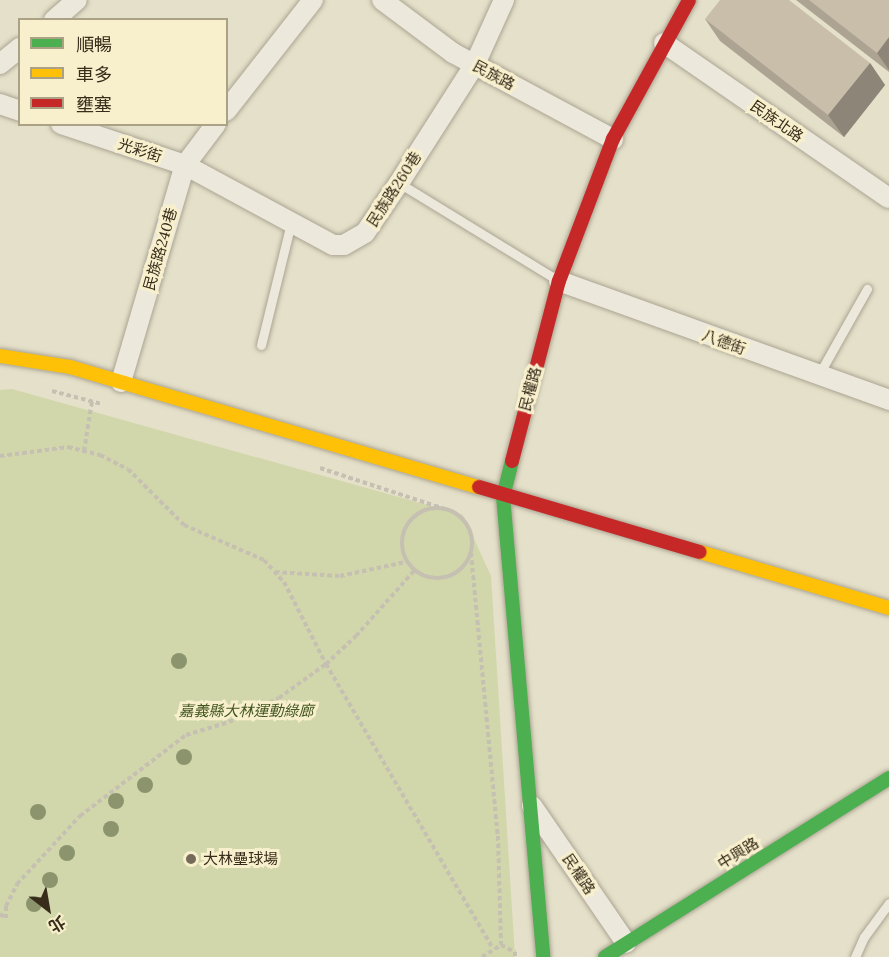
<!DOCTYPE html>
<meta charset="utf-8">
<style>
body{margin:0}
#map{position:relative;width:889px;height:957px;overflow:hidden;background:#e5e0c9;font-family:Lora,"Noto Sans TC",serif}
div>[style]{position:absolute}
[style*='--x']{left:calc(var(--x)*1px);top:calc(var(--y)*1px);width:calc(var(--w)*1px);rotate:calc(var(--a)*1deg)}
.green>*{inset:0;background:#d1d7aa}
.path>*{height:4px;margin-top:-2px;transform-origin:0;background:repeating-linear-gradient(90deg,#c5c0b2 0 4.5px,transparent 0 7.5px)}
.path>.ring{margin:-2px;padding:0;box-sizing:content-box;background:none;border:4px solid #c5c0b2;border-radius:50%}
.roads{filter:drop-shadow(0 0 2px #aaa493) drop-shadow(0 0 2px #aaa493)}
.lane>*{height:9px;margin:-4.5px;padding:0 4.5px;transform-origin:4.5px;border-radius:4.5px;background:#ece8db}
.street>*{height:20px;margin:-10px;padding:0 10px;transform-origin:10px;border-radius:10px;background:#ece8db}
.fast>*{height:14px;margin:-7px;padding:0 7px;transform-origin:7px;border-radius:7px;background:#4caf50}
.slow>*{height:14px;margin:-7px;padding:0 7px;transform-origin:7px;border-radius:7px;background:#ffc107}
.jam>*{height:14px;margin:-7px;padding:0 7px;transform-origin:7px;border-radius:7px;background:#c62828}
.trees>*{width:16px;height:16px;margin:-8px;border-radius:50%;background:#8b946c}
.wall>*{inset:0;background:#ada392}
.shaded-wall>*{inset:0;background:#8d8577}
.building>*{inset:0;background:#c9beaa}
.dots>*{width:16px;height:16px;translate:-50% -50%;box-sizing:border-box;border:3px solid #f8f0cd;border-radius:50%}
span{translate:-50% -50%;white-space:nowrap;text-align:center;line-height:1.15;-webkit-text-stroke:6px #f8f0cd;paint-order:stroke}
.street-label{font-size:15px;color:#382c1b}
.park-label{font-size:15px;color:#425620;font-style:italic}
.poi-label{font-size:15px;color:#382c1b}
.left{translate:0 -50%;text-align:left}
.legend{position:absolute;left:18px;top:18px;width:210px;height:108px;box-sizing:border-box;background:#f8f0cd;border:2px solid #aba286;margin:0;padding:8px 10px;list-style:none;font-size:18px;color:#382c1b}
.legend li{display:flex;align-items:center;gap:12px;height:30px}
.legend b{width:30px;border:2px solid #aba286}
.north{position:absolute;left:18px;top:879px;width:60px;height:60px;-webkit-text-stroke:4px #f8f0cd;paint-order:stroke;rotate:149deg;font-size:16px;font-weight:700;line-height:24px;text-align:center;color:#382c1b}
.north::after{content:'';display:block;margin:auto;width:21px;height:27px;background:#382c1b;clip-path:polygon(50% 0,100% 100%,50% 72%,0 100%)}
</style>
<div id="map">
<div class="green">
<i style="clip-path:polygon(12px 389px,463px 515px,491px 576px,515px 957px,0 957px,0 390px)"></i>
</div>
<div class="path">
<i style="--x:52;--y:391;--w:52;--a:14.6"></i>
<i style="--x:84;--y:451;--w:51;--a:-80.9"></i>
<i style="--x:0;--y:456;--w:69;--a:-7.5"></i>
<i style="--x:68;--y:447;--w:33;--a:14"></i>
<i style="--x:100;--y:455;--w:31;--a:27"></i>
<i style="--x:128;--y:469;--w:79;--a:45"></i>
<i style="--x:184;--y:525;--w:87;--a:23.6"></i>
<i style="--x:264;--y:560;--w:30;--a:48"></i>
<i style="--x:284;--y:582;--w:92;--a:62.9"></i>
<i style="--x:326;--y:664;--w:41;--a:-43"></i>
<i style="--x:356;--y:636;--w:87;--a:-48.3"></i>
<i style="--x:320;--y:468;--w:132;--a:18.2"></i>
<i class="ring" style="left:402px;top:508px;width:66px;height:66px"></i>
<i style="--x:471;--y:553;--w:284;--a:84.6"></i>
<i style="--x:498;--y:836;--w:109;--a:88.4"></i>
<i style="--x:275;--y:572;--w:65;--a:3.5"></i>
<i style="--x:340;--y:576;--w:67;--a:-12"></i>
<i style="--x:0;--y:914;--w:7;--a:34"></i>
<i style="--x:6;--y:918;--w:12;--a:-90"></i>
<i style="--x:6;--y:906;--w:25;--a:-63"></i>
<i style="--x:17;--y:884;--w:93;--a:-47.2"></i>
<i style="--x:80;--y:816;--w:133;--a:-37.4"></i>
<i style="--x:186;--y:735;--w:45;--a:-16.8"></i>
<i style="--x:229;--y:722;--w:55;--a:-25.6"></i>
<i style="--x:279;--y:698;--w:58;--a:-35.9"></i>
<i style="--x:326;--y:664;--w:330;--a:59.6"></i>
<i style="--x:482;--y:957;--w:22;--a:-32"></i>
<i style="--x:501;--y:945;--w:16;--a:27"></i>
<i style="--x:515;--y:952;--w:5;--a:90"></i>
</div>
<div class="roads">
<div class="lane">
<i style="--x:399;--y:183;--w:185;--a:31.5"></i>
<i style="--x:261;--y:345;--w:126;--a:-76.2"></i>
<i style="--x:818;--y:376;--w:100;--a:-60.6"></i>
<i style="--x:855;--y:957;--w:22;--a:-66"></i>
<i style="--x:864;--y:937;--w:42;--a:-53.7"></i>
</div>
<div class="street">
<i style="--x:382;--y:0;--w:89;--a:36.7"></i>
<i style="--x:453;--y:53;--w:182;--a:28.3"></i>
<i style="--x:54;--y:20;--w:30;--a:-41"></i>
<i style="--x:664;--y:43;--w:273;--a:34.6"></i>
<i style="--x:0;--y:64;--w:26;--a:-39"></i>
<i style="--x:0;--y:104;--w:21;--a:19"></i>
<i style="--x:226;--y:111;--w:141;--a:-51.9"></i>
<i style="--x:61;--y:124;--w:131;--a:18.3"></i>
<i style="--x:185;--y:165;--w:168;--a:28.4"></i>
<i style="--x:333;--y:245;--w:11;--a:0"></i>
<i style="--x:344;--y:245;--w:24;--a:-30"></i>
<i style="--x:365;--y:233;--w:60;--a:-55.8"></i>
<i style="--x:399;--y:183;--w:141;--a:-57.4"></i>
<i style="--x:475;--y:64;--w:70;--a:-65.6"></i>
<i style="--x:559;--y:281;--w:351;--a:19.8"></i>
<i style="--x:121;--y:382;--w:226;--a:-73.6"></i>
<i style="--x:185;--y:165;--w:51;--a:-52.9"></i>
<i style="--x:532;--y:806;--w:166;--a:55.5"></i>
</div>
<div class="fast">
<i style="--x:512;--y:461;--w:36;--a:104"></i>
<i style="--x:503;--y:496;--w:463;--a:85"></i>
<i style="--x:605;--y:957;--w:336;--a:-32.2"></i>
</div>
<div class="slow">
<i style="--x:0;--y:356;--w:71;--a:8.9"></i>
<i style="--x:70;--y:367;--w:426;--a:16.4"></i>
<i style="--x:700;--y:552;--w:197;--a:16.5"></i>
</div>
<div class="jam">
<i style="--x:512;--y:461;--w:186;--a:-75.4"></i>
<i style="--x:559;--y:281;--w:152;--a:-69.2"></i>
<i style="--x:613;--y:139;--w:158;--a:-61.3"></i>
<i style="--x:479;--y:487;--w:230;--a:16.4"></i>
</div>
</div>
<div class="trees">
<i style="left:179px;top:661px"></i>
<i style="left:184px;top:757px"></i>
<i style="left:145px;top:785px"></i>
<i style="left:116px;top:801px"></i>
<i style="left:38px;top:812px"></i>
<i style="left:111px;top:829px"></i>
<i style="left:67px;top:853px"></i>
<i style="left:50px;top:880px"></i>
<i style="left:34px;top:904px"></i>
</div>
<div class="wall">
<i style="clip-path:polygon(796px 0,889px 0,889px 72px)"></i>
<i style="clip-path:polygon(705px 19px,870px 63px,885px 85px,844px 137px,720px 41px)"></i>
</div>
<div class="shaded-wall">
<i style="clip-path:polygon(889px 37px,889px 70px,877px 53px)"></i>
<i style="clip-path:polygon(870px 63px,885px 85px,844px 137px,828px 115px)"></i>
</div>
<div class="building">
<i style="clip-path:polygon(720px 0,789px 0,870px 63px,828px 115px,705px 19px)"></i>
<i style="clip-path:polygon(809px 0,889px 0,889px 37px,877px 53px)"></i>
</div>
<div class="dots">
<i style="left:191px;top:859px;background:#756b58"></i>
</div>
<div class="street-label">
<span style="left:494px;top:75px;rotate:28deg">民族路</span>
<span style="left:777px;top:121px;rotate:35deg">民族北路</span>
<span style="left:140px;top:150px;rotate:18deg">光彩街</span>
<span style="left:394px;top:189px;rotate:-57deg">民族路260巷</span>
<span style="left:160px;top:249px;rotate:-74deg">民族路240巷</span>
<span style="left:724px;top:342px;rotate:20deg">八德街</span>
<span style="left:530px;top:389px;rotate:-75deg">民權路</span>
<span style="left:738px;top:853px;rotate:-32deg">中興路</span>
<span style="left:579px;top:874px;rotate:56deg">民權路</span>
</div>
<div class="park-label">
<span style="left:246px;top:711px">嘉義縣大林運動綠廊</span>
</div>
<div class="poi-label">
<span class="left" style="left:203px;top:859px">大林壘球場</span>
</div>
<ul class="legend">
<li><b style="height:8px;background:#4caf50"></b>順暢</li>
<li><b style="height:8px;background:#ffc107"></b>車多</li>
<li><b style="height:8px;background:#c62828"></b>壅塞</li>
</ul>
<div class="north">北</div>
</div>
